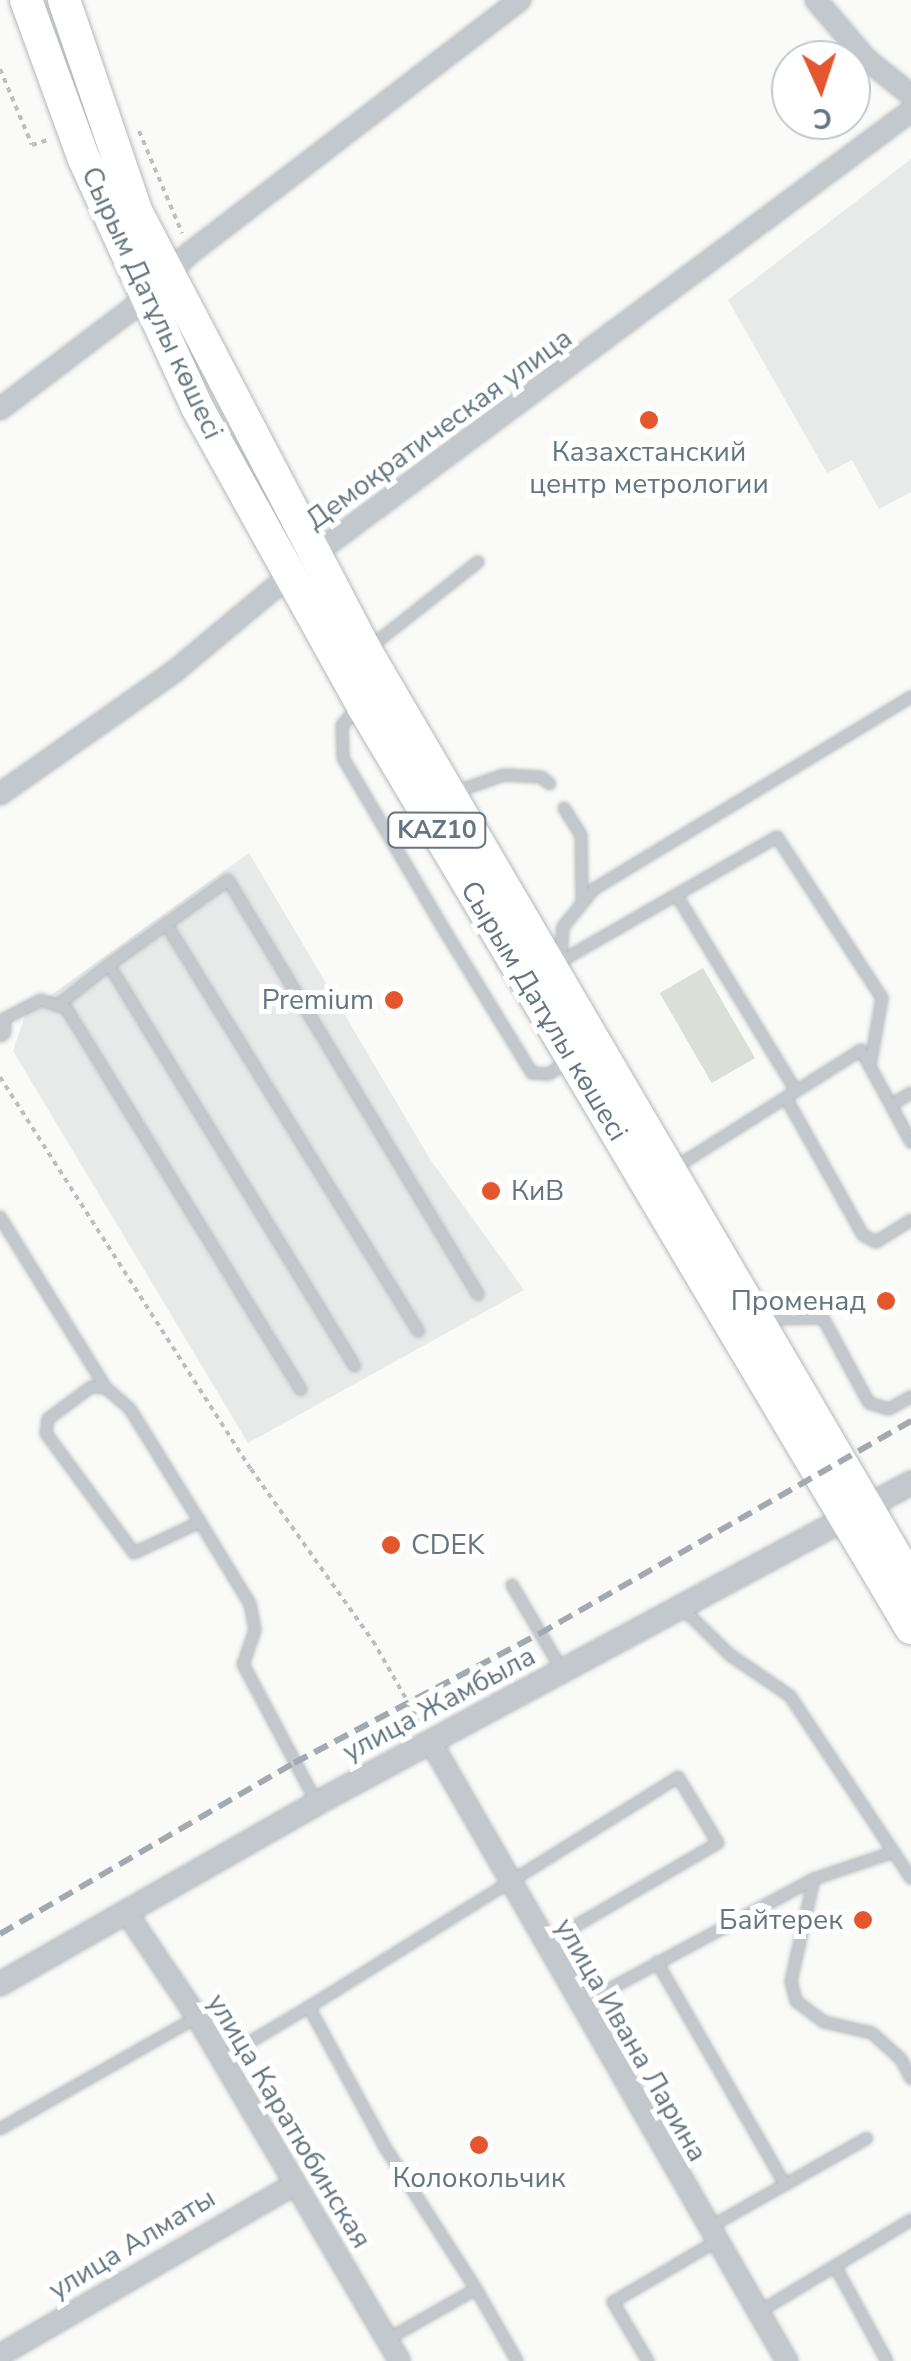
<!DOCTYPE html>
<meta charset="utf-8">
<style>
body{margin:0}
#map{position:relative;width:911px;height:2361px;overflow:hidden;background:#fafaf8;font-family:"Nunito Sans",sans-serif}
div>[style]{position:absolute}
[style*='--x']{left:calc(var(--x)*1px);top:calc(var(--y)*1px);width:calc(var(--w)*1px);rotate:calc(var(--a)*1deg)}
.built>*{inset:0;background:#e8e9e9}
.green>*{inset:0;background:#dadfd7;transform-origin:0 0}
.path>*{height:4px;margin-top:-2px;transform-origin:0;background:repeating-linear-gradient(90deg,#bbbfc2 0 5px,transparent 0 10px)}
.roads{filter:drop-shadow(0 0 2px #b4b9bd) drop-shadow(0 0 2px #b4b9bd)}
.service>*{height:10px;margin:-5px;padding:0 5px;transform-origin:5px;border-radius:5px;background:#c3c8cc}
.minor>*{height:20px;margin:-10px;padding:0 10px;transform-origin:10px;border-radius:10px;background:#c3c8cc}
.tertiary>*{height:22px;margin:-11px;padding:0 11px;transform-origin:11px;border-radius:11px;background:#c3c8cc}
.trunk>*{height:32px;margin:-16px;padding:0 16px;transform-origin:16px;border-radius:16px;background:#fff}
.rail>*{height:6px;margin-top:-3px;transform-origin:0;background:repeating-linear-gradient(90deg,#a2aab0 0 15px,transparent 0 23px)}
.dots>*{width:28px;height:28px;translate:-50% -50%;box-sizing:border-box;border:5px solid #fff;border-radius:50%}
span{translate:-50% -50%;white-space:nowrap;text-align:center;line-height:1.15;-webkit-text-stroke:10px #fff;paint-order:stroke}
.shield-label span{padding:2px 8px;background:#fff;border:2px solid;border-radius:8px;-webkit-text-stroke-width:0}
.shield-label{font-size:25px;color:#657683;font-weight:700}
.street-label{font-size:28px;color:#657683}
.poi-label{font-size:28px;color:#657683}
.right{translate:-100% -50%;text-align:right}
.left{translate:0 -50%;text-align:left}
.north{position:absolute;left:771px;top:40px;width:100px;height:100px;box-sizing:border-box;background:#fff;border:2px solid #c1c8cd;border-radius:50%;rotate:177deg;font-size:28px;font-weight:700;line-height:40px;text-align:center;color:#657683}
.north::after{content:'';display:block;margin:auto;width:35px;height:45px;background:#e4572e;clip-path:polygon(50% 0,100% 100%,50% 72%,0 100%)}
</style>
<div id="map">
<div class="built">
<i style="clip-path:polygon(911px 159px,911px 492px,879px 509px,852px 460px,827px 473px,728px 300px)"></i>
<i style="clip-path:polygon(249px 853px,430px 1159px,524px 1290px,248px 1443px,13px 1051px,26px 1013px)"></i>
</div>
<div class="green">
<i style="left:703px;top:968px;width:104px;height:50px;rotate:60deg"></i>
</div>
<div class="path">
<i style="--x:0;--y:69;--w:82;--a:67.2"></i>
<i style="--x:32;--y:145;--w:19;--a:-18"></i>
<i style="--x:139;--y:131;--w:111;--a:67.1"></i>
<i style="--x:0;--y:1077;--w:465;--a:57.4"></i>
<i style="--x:251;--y:1469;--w:211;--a:54.7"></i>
<i style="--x:373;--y:1641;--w:95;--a:60.2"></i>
</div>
<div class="roads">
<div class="service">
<i style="--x:369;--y:648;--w:139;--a:-38.3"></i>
<i style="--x:357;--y:708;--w:23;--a:131"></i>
<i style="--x:342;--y:725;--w:33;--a:88"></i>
<i style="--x:343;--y:758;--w:207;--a:59.5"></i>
<i style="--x:448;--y:936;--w:161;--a:58.5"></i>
<i style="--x:532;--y:1073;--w:17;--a:3"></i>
<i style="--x:549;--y:1074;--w:22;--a:-34"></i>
<i style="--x:452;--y:793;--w:55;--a:-19.1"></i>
<i style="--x:504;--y:775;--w:37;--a:3"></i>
<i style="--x:541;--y:777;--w:11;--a:38"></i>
<i style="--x:564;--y:808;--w:32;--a:58"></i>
<i style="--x:581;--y:835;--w:64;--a:89.1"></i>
<i style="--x:677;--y:896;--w:228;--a:58.6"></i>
<i style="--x:166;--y:924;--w:479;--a:58.2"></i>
<i style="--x:561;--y:961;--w:34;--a:-87"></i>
<i style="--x:563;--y:927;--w:49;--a:-50.8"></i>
<i style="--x:594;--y:889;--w:371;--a:-31.2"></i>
<i style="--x:556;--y:964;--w:255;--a:-29.9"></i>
<i style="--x:777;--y:837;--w:192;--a:56.9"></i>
<i style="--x:882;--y:998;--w:69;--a:100"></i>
<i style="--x:109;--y:965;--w:146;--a:-35.5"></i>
<i style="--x:228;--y:880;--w:484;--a:58.9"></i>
<i style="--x:58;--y:1005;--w:65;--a:-38.1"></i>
<i style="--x:109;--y:965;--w:470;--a:58.5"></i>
<i style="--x:0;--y:1021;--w:46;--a:-27.1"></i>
<i style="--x:41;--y:1000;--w:26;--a:18"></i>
<i style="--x:66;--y:1008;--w:448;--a:58.4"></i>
<i style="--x:786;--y:1098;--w:157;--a:60.7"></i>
<i style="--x:863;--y:1235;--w:15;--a:28"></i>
<i style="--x:876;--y:1242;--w:41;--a:-32.2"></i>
<i style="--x:891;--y:1105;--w:23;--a:-31"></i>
<i style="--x:676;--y:1167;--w:219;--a:-32.3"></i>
<i style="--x:861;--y:1050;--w:105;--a:61.5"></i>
<i style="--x:0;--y:1217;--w:201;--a:58.2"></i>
<i style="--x:763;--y:1319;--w:60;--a:-1"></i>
<i style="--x:823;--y:1318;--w:97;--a:61.6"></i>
<i style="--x:869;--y:1403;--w:21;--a:17"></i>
<i style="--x:889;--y:1409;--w:25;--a:-29"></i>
<i style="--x:200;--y:1522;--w:73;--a:154.8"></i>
<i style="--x:134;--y:1553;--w:149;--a:-126.3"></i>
<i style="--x:46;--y:1433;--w:14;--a:-82"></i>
<i style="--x:48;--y:1419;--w:54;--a:-36.7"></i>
<i style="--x:91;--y:1387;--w:15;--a:4"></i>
<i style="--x:106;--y:1388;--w:32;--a:41"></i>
<i style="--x:130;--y:1409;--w:133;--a:58.2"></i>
<i style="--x:200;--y:1522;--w:96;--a:58.6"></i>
<i style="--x:250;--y:1604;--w:26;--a:79"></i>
<i style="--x:255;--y:1630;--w:36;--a:109"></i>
<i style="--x:243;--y:1664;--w:157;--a:62"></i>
<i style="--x:512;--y:1585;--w:99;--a:59.5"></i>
<i style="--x:681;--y:1607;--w:69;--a:44.4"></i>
<i style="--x:730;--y:1655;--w:73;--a:34.3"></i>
<i style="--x:790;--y:1696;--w:219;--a:56.4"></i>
<i style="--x:814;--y:1879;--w:105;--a:102.7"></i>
<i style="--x:791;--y:1981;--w:21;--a:76"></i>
<i style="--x:796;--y:2001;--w:35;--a:37"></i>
<i style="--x:824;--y:2022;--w:49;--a:12.9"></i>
<i style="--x:872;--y:2033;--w:39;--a:42"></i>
<i style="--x:901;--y:2059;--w:22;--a:63"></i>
<i style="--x:657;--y:1962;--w:257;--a:60.1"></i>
<i style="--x:580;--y:2005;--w:266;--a:-28.3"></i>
<i style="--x:814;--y:1879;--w:84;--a:-18.6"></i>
<i style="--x:221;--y:2059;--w:102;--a:-30.6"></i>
<i style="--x:0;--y:2129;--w:227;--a:-29.6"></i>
<i style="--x:710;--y:2227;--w:180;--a:-29.5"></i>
<i style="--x:835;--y:2266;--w:89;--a:-31.2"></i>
<i style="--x:476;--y:2289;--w:166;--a:-122.7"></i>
<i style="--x:386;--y:2149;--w:162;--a:-118.5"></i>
<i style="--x:309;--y:2007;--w:435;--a:-31.9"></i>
<i style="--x:678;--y:1777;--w:77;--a:58.8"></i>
<i style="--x:718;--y:1843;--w:171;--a:149.8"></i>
<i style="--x:759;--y:2312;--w:89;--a:-31.2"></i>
<i style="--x:835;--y:2266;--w:108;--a:61.3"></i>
<i style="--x:388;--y:2339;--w:101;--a:-29.6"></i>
<i style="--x:476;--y:2289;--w:83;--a:60.3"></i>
<i style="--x:648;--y:2361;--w:69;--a:-120.7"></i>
<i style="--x:613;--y:2302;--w:121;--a:-30.4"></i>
</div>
<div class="minor">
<i style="--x:816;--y:0;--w:77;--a:49.7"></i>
<i style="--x:866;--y:59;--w:58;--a:38.7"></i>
<i style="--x:0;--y:409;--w:167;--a:-37.2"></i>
<i style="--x:133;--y:308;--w:79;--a:-44"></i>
<i style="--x:190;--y:253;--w:416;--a:-37.5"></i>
<i style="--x:0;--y:794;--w:214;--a:-35.1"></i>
<i style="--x:175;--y:671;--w:184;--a:-39.9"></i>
<i style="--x:316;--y:553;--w:741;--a:-36.61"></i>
<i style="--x:0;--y:1026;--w:5;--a:90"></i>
<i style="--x:432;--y:1744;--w:712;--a:60.09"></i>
<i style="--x:126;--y:1912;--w:127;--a:55.9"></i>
<i style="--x:197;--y:2017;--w:399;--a:59.5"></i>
<i style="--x:0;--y:2355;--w:341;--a:-30.1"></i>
</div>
<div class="tertiary">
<i style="--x:0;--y:1984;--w:365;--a:-29.7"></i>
<i style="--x:317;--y:1803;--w:675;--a:-28.31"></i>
</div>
<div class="trunk">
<i style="--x:26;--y:0;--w:169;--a:70"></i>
<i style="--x:84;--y:159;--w:273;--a:65.5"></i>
<i style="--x:197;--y:407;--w:341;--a:61"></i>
<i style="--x:362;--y:705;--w:1074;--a:59.26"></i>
<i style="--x:64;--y:0;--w:225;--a:71.1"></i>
<i style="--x:137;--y:213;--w:494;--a:62.4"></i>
<i style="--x:366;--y:651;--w:1079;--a:59.66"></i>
</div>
</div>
<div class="rail">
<i style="--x:0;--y:1934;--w:340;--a:-30.2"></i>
<i style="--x:294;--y:1763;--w:277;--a:-27.8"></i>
<i style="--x:539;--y:1634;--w:429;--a:-29.8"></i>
</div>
<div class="dots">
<i style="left:649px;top:420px;background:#e4572e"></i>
<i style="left:394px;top:1000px;background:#e4572e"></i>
<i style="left:491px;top:1191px;background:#e4572e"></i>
<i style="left:886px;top:1301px;background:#e4572e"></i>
<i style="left:391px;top:1545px;background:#e4572e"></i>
<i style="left:863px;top:1920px;background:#e4572e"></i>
<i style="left:479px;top:2145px;background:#e4572e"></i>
</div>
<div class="shield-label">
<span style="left:437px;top:830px">KAZ10</span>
</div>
<div class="street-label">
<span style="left:152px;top:303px;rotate:65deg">Сырым Датұлы көшесі</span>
<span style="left:439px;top:429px;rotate:-36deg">Демократическая улица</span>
<span style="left:544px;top:1011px;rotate:59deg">Сырым Датұлы көшесі</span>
<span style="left:439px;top:1704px;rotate:-28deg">улица Жамбыла</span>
<span style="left:631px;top:2040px;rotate:60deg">улица Ивана Ларина</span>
<span style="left:289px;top:2121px;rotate:59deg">улица Каратюбинская</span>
<span style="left:132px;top:2244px;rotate:-31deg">улица Алматы</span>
</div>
<div class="poi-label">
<span style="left:649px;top:468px">Казахстанский<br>центр метрологии</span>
<span class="right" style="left:374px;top:1000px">Premium</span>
<span class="left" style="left:511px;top:1191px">КиВ</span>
<span class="right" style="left:866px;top:1301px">Променад</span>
<span class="left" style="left:411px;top:1545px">CDEK</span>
<span class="right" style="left:843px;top:1920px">Байтерек</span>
<span style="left:479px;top:2178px">Колокольчик</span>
</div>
<div class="north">С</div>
</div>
